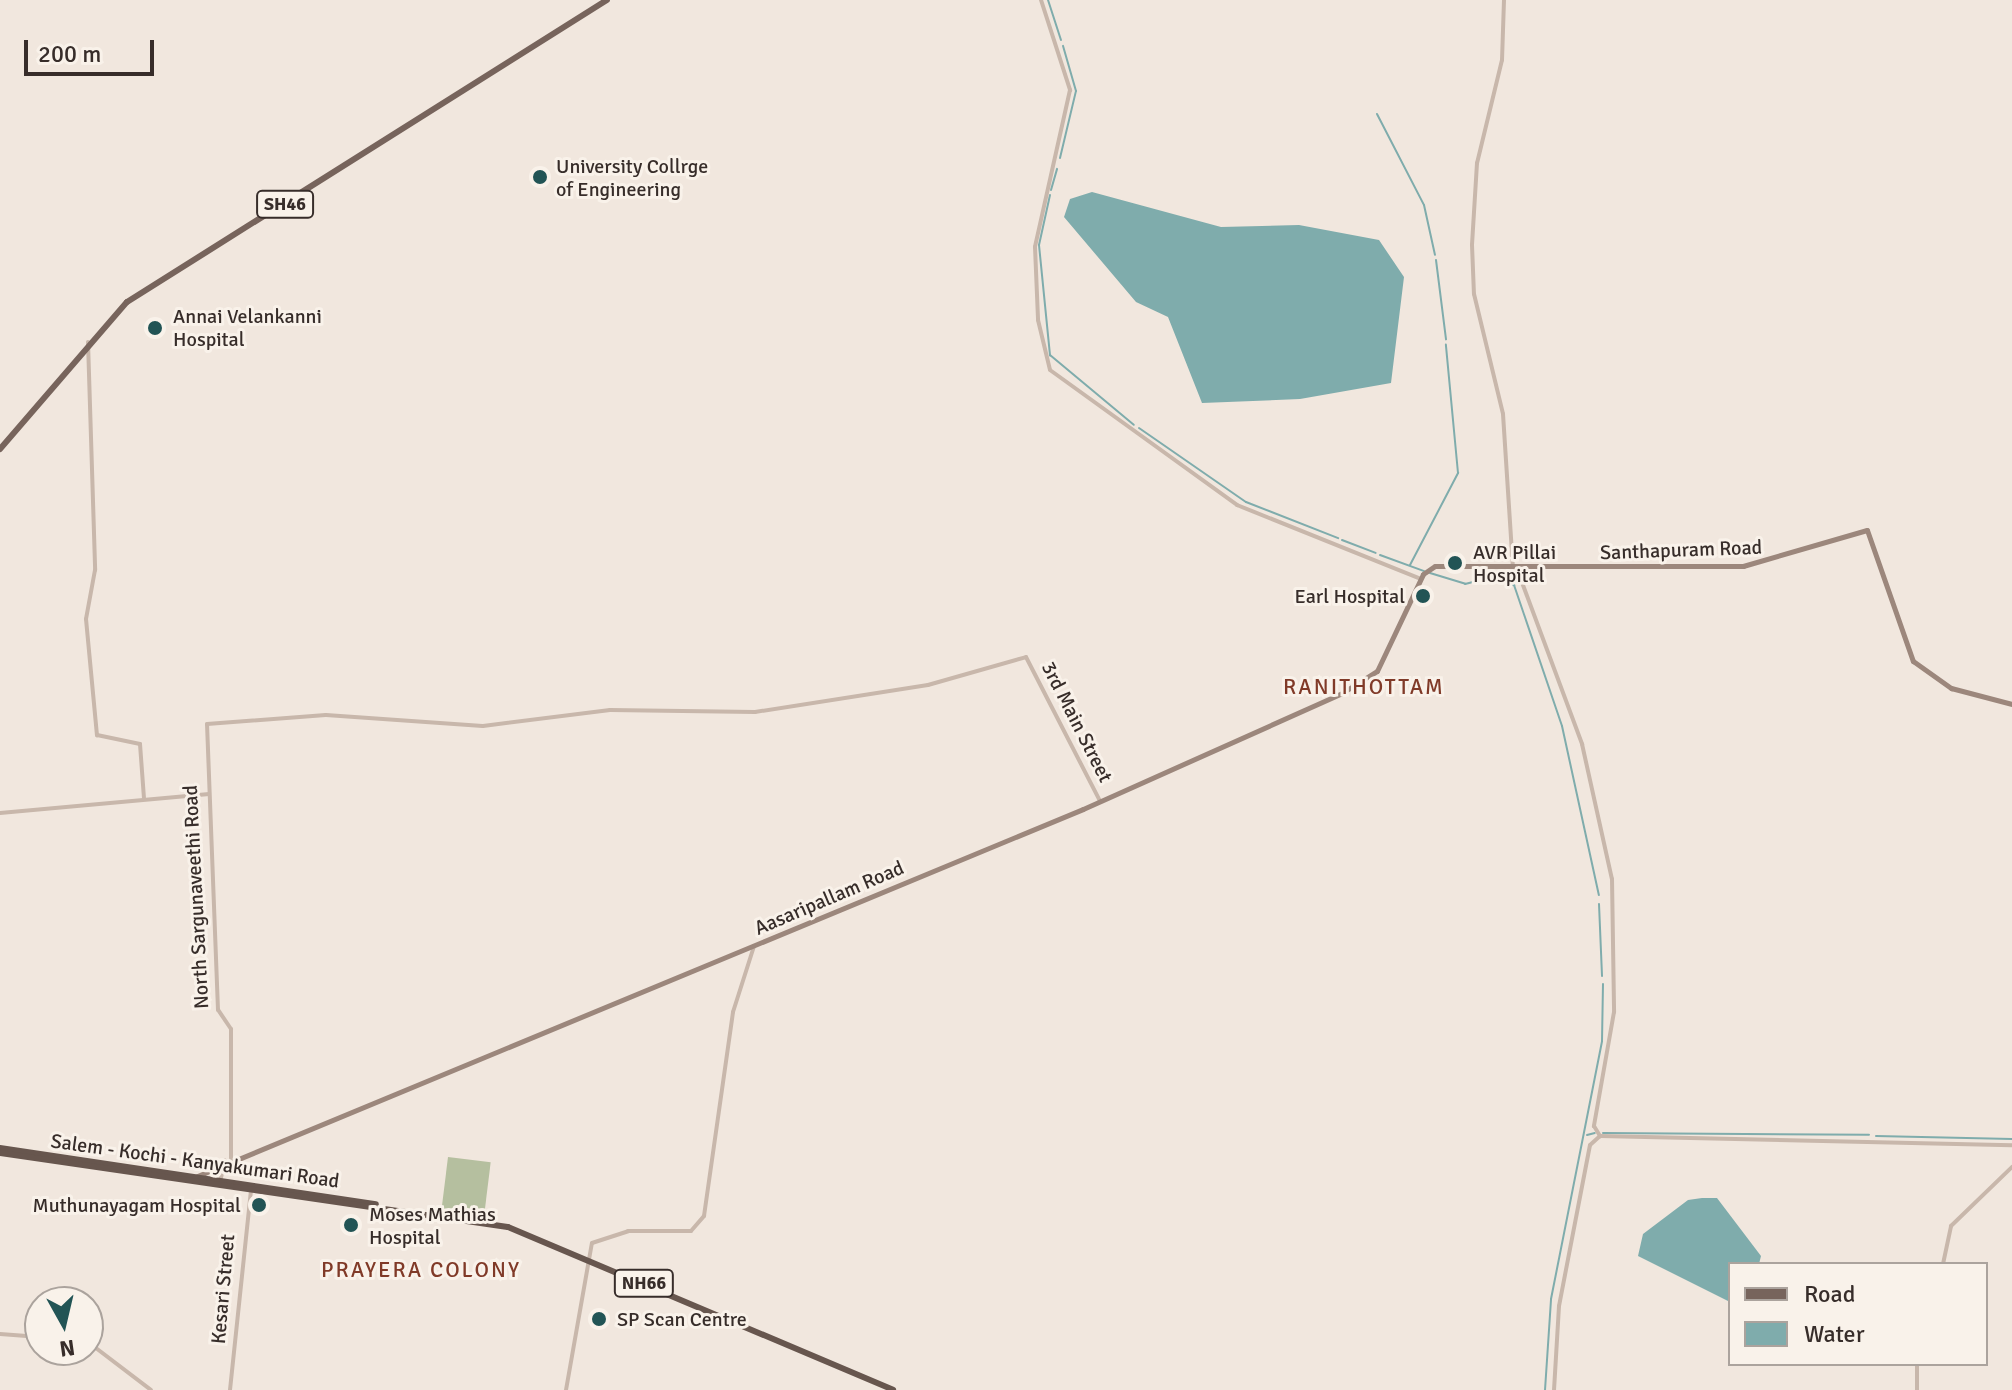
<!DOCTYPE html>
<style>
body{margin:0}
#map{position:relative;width:2012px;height:1390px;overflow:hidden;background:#f1e7de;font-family:Signika,sans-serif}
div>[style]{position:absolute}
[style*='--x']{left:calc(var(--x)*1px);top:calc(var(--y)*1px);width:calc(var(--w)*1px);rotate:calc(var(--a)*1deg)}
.green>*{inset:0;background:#b5bf9f;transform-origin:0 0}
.water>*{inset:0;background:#7facac}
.stream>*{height:2px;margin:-1px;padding:0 1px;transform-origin:1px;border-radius:1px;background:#7facac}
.tertiary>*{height:4px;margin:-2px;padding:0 2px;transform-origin:2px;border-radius:2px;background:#c8b7ab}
.secondary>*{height:5px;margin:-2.5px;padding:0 2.5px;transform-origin:2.5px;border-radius:2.5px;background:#9c877c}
.primary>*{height:6px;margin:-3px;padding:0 3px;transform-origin:3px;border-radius:3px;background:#77645c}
.trunk>*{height:6px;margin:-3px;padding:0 3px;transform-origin:3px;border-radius:3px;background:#67564e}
.dots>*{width:22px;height:22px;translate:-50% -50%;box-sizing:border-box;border:4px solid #f9f2ea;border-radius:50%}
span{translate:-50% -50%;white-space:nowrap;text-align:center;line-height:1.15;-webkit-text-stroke:6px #f9f2ea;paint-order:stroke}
.shield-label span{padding:2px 6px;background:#f9f2ea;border:2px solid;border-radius:6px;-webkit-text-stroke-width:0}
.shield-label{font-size:18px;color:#372d2a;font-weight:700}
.poi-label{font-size:20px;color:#372d2a}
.left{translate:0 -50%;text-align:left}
.right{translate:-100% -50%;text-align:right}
.street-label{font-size:20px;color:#372d2a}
.neighbourhood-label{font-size:22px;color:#803a28;letter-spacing:2px}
.legend{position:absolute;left:1728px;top:1262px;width:260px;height:104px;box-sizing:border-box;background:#f9f2ea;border:2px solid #aba39d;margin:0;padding:10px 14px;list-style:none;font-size:24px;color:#372d2a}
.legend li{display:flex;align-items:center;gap:16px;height:40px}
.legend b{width:40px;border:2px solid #aba39d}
.north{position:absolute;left:24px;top:1286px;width:80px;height:80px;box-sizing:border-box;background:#f9f2ea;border:2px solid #aba39d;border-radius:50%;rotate:172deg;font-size:22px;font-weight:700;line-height:32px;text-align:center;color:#372d2a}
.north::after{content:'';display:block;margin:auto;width:28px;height:36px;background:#225455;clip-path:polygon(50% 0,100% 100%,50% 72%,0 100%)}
.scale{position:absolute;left:24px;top:40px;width:130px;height:36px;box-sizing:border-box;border:4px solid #372d2a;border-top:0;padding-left:10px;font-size:24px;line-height:28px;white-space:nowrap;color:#372d2a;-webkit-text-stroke:6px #f9f2ea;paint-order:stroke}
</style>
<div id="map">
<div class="green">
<i style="left:448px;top:1157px;width:43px;height:56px;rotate:7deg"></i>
</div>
<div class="water">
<i style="clip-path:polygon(1092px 192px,1221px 227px,1299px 225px,1379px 240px,1404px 277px,1391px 383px,1300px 399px,1202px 403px,1168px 317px,1136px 302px,1064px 217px,1070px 199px)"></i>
<i style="clip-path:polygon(1702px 1198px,1717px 1198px,1761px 1256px,1759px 1264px,1730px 1264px,1730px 1302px,1638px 1256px,1643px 1234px,1688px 1200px)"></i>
</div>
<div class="stream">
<i style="--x:1048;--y:0;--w:42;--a:72"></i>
<i style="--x:1377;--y:114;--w:102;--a:62.7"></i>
<i style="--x:1424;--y:205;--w:51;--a:77.6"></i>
<i style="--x:1060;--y:158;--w:69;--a:-76.6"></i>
<i style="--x:1076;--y:91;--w:47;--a:-106.1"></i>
<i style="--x:1051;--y:190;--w:22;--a:-74"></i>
<i style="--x:1050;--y:195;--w:51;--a:102.4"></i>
<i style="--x:1039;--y:245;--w:111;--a:84.3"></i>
<i style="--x:1050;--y:355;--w:109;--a:39.8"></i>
<i style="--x:1436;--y:260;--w:80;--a:82.8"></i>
<i style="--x:1139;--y:428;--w:130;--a:34.7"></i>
<i style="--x:1246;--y:502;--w:99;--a:21.4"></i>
<i style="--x:1342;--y:540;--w:36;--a:21"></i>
<i style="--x:1380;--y:555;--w:47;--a:20"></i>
<i style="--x:1410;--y:565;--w:104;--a:-62.4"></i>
<i style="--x:1458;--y:473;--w:129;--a:-95.4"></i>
<i style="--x:1430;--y:573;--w:37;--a:17"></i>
<i style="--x:1465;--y:584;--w:30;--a:-14"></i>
<i style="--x:1494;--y:577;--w:22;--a:22"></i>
<i style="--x:1514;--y:585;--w:149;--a:71.2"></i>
<i style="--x:1562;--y:726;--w:173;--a:77.7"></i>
<i style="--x:1599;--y:904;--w:72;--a:87.6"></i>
<i style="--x:1603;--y:1133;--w:266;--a:0.4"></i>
<i style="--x:1587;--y:1135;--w:8;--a:-14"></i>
<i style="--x:1876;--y:1136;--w:136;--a:1.3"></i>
<i style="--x:1545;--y:1390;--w:91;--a:-86.2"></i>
<i style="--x:1551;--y:1299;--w:263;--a:-78.8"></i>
<i style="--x:1602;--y:1041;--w:57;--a:-89"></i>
</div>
<div class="tertiary">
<i style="--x:1041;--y:0;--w:95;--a:72.1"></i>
<i style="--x:1070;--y:90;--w:161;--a:102.6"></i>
<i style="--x:1035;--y:247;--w:73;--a:87.6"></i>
<i style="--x:1038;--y:320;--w:51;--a:76.5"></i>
<i style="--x:1050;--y:370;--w:231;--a:35.8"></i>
<i style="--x:1237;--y:505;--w:198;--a:21.9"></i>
<i style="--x:1504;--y:0;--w:60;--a:91.9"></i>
<i style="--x:1502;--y:60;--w:106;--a:103.6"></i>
<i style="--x:1477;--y:163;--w:82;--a:93.5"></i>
<i style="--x:1472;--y:245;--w:49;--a:87.7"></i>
<i style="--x:1474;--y:294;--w:123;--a:76.4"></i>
<i style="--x:1503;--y:414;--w:155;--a:86.3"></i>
<i style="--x:88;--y:342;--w:228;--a:88.2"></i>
<i style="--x:95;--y:570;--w:50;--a:100.4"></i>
<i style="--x:86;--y:619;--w:117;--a:84.6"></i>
<i style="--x:97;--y:735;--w:44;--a:11.8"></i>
<i style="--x:140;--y:744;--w:54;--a:85.8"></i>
<i style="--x:1517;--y:569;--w:187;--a:69.6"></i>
<i style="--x:1582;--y:744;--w:138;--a:77.5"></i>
<i style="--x:1612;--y:879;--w:133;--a:89.1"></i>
<i style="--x:1614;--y:1012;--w:116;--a:100"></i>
<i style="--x:1594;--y:1126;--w:12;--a:59"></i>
<i style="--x:1600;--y:1136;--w:13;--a:138"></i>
<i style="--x:1590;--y:1145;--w:164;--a:100.9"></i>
<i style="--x:1559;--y:1306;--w:84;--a:93.4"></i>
<i style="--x:0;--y:813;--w:210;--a:-5.2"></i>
<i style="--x:1600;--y:1136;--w:412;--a:1.3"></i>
<i style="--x:231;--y:1158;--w:129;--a:-90"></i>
<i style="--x:231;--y:1029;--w:23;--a:-124"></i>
<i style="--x:218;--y:1010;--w:286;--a:-92.2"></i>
<i style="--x:207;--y:724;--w:119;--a:-4.3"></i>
<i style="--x:326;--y:715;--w:157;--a:4"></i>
<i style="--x:483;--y:726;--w:128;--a:-7.2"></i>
<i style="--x:610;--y:710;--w:145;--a:0.8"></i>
<i style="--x:755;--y:712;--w:175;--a:-8.9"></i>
<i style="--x:928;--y:685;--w:102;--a:-15.9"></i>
<i style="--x:1026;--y:657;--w:162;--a:62.8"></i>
<i style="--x:220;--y:1182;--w:22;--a:-77"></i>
<i style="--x:1943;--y:1264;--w:39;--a:-78"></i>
<i style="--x:1951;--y:1226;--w:85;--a:-44"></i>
<i style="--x:0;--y:1334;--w:40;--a:4.3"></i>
<i style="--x:88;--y:1342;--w:79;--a:37.3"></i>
<i style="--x:230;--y:1390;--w:201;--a:-84"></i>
<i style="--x:566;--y:1390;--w:149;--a:-80"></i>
<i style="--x:592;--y:1243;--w:38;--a:-18"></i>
<i style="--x:628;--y:1231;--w:63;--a:0"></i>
<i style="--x:691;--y:1231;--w:20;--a:-49"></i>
<i style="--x:704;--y:1216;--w:206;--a:-81.9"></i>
<i style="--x:733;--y:1012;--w:69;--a:-72.3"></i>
<i style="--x:1917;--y:1390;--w:26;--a:-90"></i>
</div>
<div class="secondary">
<i style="--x:195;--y:1177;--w:961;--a:-22.51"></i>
<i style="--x:1083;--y:809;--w:284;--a:-24.1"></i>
<i style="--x:1342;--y:693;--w:41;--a:-32.2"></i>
<i style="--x:1377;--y:671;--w:107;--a:-64.6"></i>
<i style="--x:1423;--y:574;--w:14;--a:-34"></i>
<i style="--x:1435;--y:566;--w:308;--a:0"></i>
<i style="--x:1743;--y:566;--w:129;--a:-16.2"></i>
<i style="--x:1867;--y:530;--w:139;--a:70.7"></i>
<i style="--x:1913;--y:661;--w:47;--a:35.4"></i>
<i style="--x:1951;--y:688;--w:63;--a:14.7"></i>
</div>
<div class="primary">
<i style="--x:0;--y:449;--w:194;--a:-49.2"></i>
<i style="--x:127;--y:302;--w:567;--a:-32.18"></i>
</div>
<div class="trunk">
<i style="--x:0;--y:1148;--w:380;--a:8.5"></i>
<i style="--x:0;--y:1153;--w:513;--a:8.29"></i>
<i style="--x:508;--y:1227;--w:418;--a:22.9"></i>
</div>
<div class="dots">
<i style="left:540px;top:177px;background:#225455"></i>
<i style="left:155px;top:328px;background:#225455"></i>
<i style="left:1455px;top:563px;background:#225455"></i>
<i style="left:1423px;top:596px;background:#225455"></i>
<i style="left:259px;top:1205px;background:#225455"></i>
<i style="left:351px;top:1225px;background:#225455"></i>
<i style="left:599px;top:1319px;background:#225455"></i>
</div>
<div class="shield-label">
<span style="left:285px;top:204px">SH46</span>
<span style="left:644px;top:1283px">NH66</span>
</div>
<div class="poi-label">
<span class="left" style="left:556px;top:178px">University Collrge<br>of Engineering</span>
<span class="left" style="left:173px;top:328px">Annai Velankanni<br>Hospital</span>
<span class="left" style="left:1473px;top:564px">AVR Pillai<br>Hospital</span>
<span class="right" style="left:1405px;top:596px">Earl Hospital</span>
<span class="right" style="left:241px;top:1205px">Muthunayagam Hospital</span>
<span class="left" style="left:369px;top:1226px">Moses Mathias<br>Hospital</span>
<span class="left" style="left:617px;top:1319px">SP Scan Centre</span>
</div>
<div class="street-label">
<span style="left:1681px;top:550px;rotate:-2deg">Santhapuram Road</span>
<span style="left:1077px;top:722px;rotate:63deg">3rd Main Street</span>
<span style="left:196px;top:897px;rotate:-93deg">North Sargunaveethi Road</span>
<span style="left:829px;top:898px;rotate:-23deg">Aasaripallam Road</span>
<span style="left:195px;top:1161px;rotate:8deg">Salem - Kochi - Kanyakumari Road</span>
<span style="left:223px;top:1289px;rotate:-85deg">Kesari Street</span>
</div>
<div class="neighbourhood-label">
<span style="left:1364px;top:687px">RANITHOTTAM</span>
<span style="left:421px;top:1270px">PRAYERA COLONY</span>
</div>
<ul class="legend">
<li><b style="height:10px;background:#77645c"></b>Road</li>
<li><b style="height:22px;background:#7facac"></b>Water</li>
</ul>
<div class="north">N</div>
<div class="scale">200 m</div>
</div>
